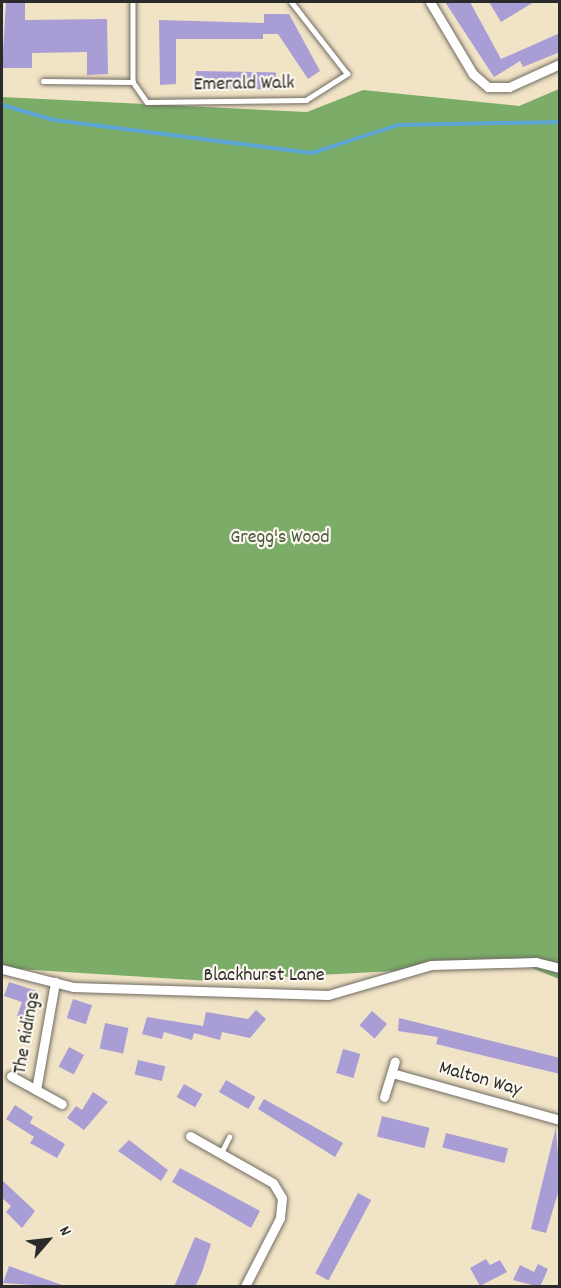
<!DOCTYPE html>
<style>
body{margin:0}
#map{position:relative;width:561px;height:1288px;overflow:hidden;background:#f1e3c6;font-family:Dekko,sans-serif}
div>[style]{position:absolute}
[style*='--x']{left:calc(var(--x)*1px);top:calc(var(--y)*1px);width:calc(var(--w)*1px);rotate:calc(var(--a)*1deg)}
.forest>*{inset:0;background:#7bad68}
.stream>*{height:4px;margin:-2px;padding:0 2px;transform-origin:2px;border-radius:2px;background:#5ea7d5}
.building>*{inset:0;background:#a99dd6;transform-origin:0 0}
.roads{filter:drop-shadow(0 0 2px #706b61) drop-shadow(0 0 2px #706b61)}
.lane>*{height:4.5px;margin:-2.25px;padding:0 2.25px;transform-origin:2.25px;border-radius:2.25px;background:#fff}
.street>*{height:9px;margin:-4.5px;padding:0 4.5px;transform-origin:4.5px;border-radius:4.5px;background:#fff}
span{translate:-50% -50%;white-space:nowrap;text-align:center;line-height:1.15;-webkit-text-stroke:4.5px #fbf7ec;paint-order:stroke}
.street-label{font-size:20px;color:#2b2b2b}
.park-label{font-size:20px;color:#4c5a42}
.frame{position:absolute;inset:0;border:3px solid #2b2b2b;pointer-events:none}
.north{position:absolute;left:18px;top:1210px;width:60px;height:60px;-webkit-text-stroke:4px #fbf7ec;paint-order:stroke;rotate:62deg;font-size:16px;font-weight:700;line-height:24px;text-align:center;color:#2b2b2b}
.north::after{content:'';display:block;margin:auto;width:21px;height:27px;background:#2b2b2b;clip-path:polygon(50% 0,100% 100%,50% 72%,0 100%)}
</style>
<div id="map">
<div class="forest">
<i style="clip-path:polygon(559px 89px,559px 979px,522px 964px,209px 981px,2px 968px,2px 97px,307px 112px,363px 90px,519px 106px)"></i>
</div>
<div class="stream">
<i style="--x:2;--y:105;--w:54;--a:16.1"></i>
<i style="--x:54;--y:120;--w:260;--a:7.3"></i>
<i style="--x:312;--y:153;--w:90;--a:-18"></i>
<i style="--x:398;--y:125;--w:162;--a:-1.1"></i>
</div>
<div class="building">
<i style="clip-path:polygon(6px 2px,25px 2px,25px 20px,107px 19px,108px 74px,87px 75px,87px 52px,32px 53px,32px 68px,2px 68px)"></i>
<i style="clip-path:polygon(445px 2px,470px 2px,501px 59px,560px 33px,560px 52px,523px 67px,520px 61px,494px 77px)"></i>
<i style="clip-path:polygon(489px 2px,534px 2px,501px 22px)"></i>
<i style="clip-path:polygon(264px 14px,289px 14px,320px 71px,308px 79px,278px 34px,263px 34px,263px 39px,176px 39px,176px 84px,160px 85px,159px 20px,264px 23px)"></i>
<i style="left:196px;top:71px;width:80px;height:17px;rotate:1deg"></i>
<i style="clip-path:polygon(9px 982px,37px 991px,28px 1020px,17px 1016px,22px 1002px,4px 996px)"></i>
<i style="left:73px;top:999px;width:20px;height:20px;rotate:18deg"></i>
<i style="clip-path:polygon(256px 1010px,266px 1019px,250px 1038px,222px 1032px,220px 1040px,194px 1033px,192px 1040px,164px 1032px,162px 1039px,142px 1034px,147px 1017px,203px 1026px,206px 1012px,248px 1019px)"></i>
<i style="left:372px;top:1011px;width:20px;height:19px;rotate:41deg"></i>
<i style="clip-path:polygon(399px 1018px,560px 1058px,560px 1074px,436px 1044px,438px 1037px,398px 1031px)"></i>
<i style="left:105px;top:1023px;width:24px;height:26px;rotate:12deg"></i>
<i style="left:69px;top:1047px;width:17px;height:22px;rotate:28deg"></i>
<i style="left:343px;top:1049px;width:18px;height:25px;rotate:16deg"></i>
<i style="left:138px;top:1060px;width:28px;height:15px;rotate:13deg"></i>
<i style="left:226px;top:1080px;width:34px;height:14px;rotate:30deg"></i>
<i style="left:184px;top:1084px;width:21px;height:15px;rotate:29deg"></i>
<i style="clip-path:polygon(93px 1092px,108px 1102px,84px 1130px,67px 1118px,76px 1106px,82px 1110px)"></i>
<i style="clip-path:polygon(264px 1099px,343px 1143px,335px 1157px,258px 1109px)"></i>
<i style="clip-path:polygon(15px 1105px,33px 1117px,30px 1123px,65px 1144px,57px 1158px,30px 1143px,34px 1137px,6px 1119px)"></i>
<i style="left:382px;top:1116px;width:49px;height:21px;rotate:14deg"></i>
<i style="clip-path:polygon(556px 1127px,560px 1186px,546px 1233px,531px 1229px)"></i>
<i style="left:446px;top:1133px;width:64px;height:15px;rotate:14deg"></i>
<i style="clip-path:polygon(129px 1140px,168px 1170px,161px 1181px,118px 1151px)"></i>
<i style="clip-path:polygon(180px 1168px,260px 1211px,251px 1228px,172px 1182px)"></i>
<i style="clip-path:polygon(2px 1180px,35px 1211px,22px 1228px,6px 1212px,11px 1206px,2px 1198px)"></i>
<i style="left:358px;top:1193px;width:15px;height:91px;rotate:28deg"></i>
<i style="clip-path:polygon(195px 1237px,211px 1244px,202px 1272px,195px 1287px,174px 1287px)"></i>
<i style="clip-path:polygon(486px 1259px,490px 1265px,500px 1260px,507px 1272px,480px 1286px,470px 1268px)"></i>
<i style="clip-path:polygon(538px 1264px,548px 1269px,540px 1287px,513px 1280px,520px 1265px,534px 1272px)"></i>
<i style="clip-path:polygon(9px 1266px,62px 1285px,62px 1287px,3px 1283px)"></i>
</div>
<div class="roads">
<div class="lane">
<i style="--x:133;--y:2;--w:80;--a:90"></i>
<i style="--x:133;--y:82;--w:24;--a:55"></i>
<i style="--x:147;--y:102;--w:159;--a:-0.7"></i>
<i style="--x:306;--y:100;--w:49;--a:-32.4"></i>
<i style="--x:347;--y:74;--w:91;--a:-127.9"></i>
<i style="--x:43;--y:81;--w:90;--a:0.6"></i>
<i style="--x:221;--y:1153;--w:18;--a:-63"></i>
</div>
<div class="street">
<i style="--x:430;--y:2;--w:84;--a:59.2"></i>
<i style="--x:473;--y:74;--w:20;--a:41"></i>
<i style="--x:488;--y:87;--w:21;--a:0"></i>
<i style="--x:509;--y:87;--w:56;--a:-24.3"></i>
<i style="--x:2;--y:969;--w:73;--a:14.2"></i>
<i style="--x:73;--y:987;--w:255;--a:1.8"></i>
<i style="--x:328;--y:995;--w:107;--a:-16.2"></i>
<i style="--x:431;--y:965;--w:105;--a:-1.6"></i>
<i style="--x:536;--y:962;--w:25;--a:14"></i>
<i style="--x:392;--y:1073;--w:174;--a:15.6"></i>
<i style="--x:11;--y:1076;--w:58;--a:28.8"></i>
<i style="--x:36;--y:1090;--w:110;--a:-80"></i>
<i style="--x:384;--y:1097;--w:37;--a:-73"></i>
<i style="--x:190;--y:1136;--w:95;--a:29.5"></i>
<i style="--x:273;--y:1183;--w:17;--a:59"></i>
<i style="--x:282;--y:1198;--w:20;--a:96"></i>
<i style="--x:280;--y:1218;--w:76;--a:117.2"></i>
</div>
</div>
<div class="street-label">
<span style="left:244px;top:85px;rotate:-1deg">Emerald Walk</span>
<span style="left:264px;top:976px">Blackhurst Lane</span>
<span style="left:28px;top:1033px;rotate:-80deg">The Ridings</span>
<span style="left:480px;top:1080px;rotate:16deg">Malton Way</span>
</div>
<div class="park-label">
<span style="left:280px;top:538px">Gregg's Wood</span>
</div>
<div class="frame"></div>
<div class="north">N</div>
</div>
